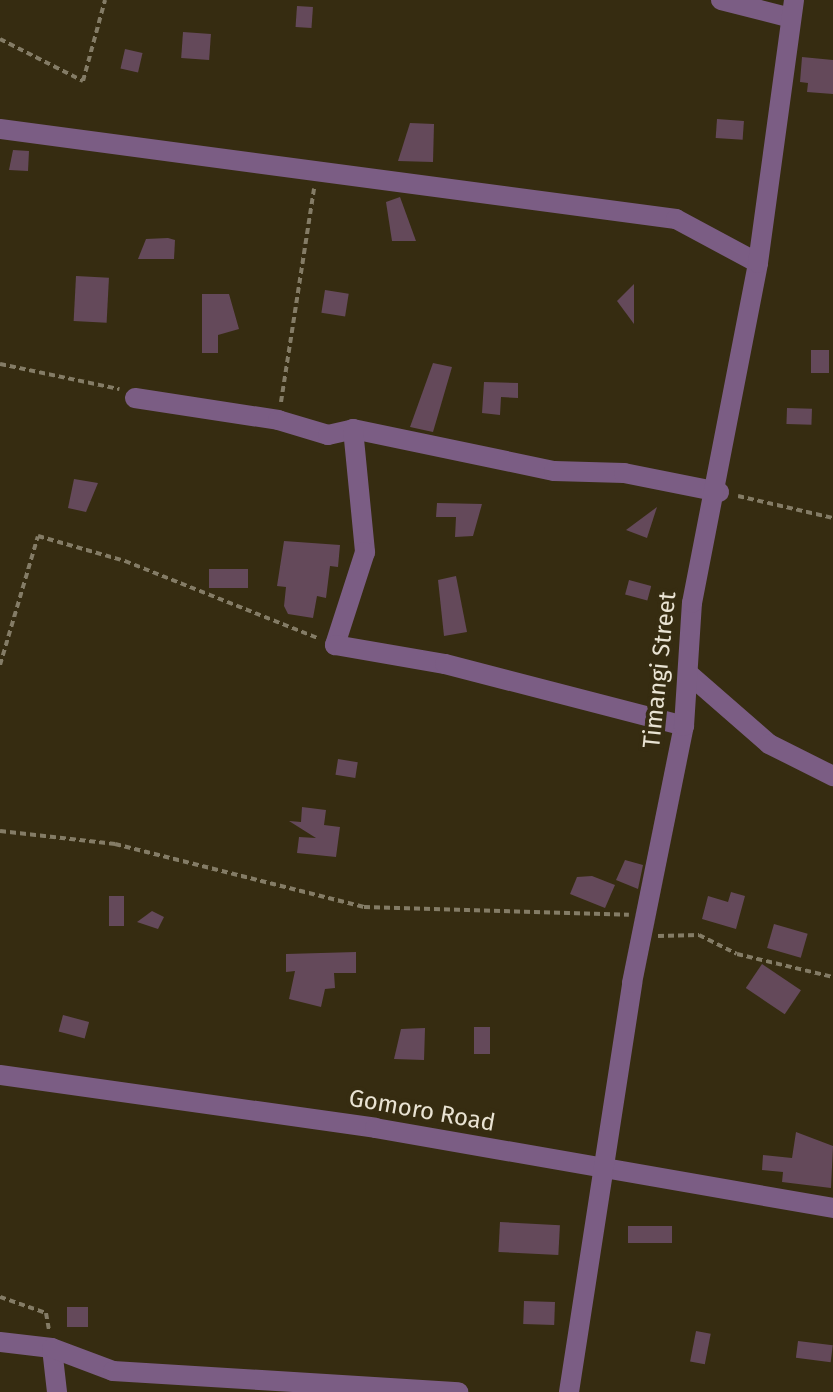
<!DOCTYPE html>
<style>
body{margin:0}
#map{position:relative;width:833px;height:1392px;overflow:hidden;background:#362c11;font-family:"Fira Sans",sans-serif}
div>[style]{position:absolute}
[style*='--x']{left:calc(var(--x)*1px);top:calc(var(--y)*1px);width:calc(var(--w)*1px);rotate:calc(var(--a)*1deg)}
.building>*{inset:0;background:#64495a;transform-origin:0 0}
.path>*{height:4px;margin-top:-2px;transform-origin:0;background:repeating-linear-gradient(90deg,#847c66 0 6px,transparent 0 10px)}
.minor>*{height:20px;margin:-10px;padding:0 10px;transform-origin:10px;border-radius:10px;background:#7b5d84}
span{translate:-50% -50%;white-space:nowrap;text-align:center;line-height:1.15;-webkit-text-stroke:8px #362c11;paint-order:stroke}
.street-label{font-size:24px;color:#e9e3d3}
</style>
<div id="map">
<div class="building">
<i style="left:297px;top:6px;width:16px;height:21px;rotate:4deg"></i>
<i style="left:183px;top:32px;width:28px;height:26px;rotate:4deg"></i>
<i style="left:125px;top:49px;width:18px;height:20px;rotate:13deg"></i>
<i style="clip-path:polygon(802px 57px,833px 60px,833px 94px,807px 92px,808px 83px,800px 82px)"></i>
<i style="left:717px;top:119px;width:27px;height:19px;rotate:4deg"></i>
<i style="clip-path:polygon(410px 123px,434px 124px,433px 162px,398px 161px)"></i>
<i style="clip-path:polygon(13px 150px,29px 151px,28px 171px,9px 170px)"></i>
<i style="clip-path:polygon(400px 197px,416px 241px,392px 241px,386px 202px)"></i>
<i style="clip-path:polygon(168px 238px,175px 240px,174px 259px,138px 259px,146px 239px)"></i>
<i style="left:76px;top:276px;width:33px;height:45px;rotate:3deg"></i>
<i style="clip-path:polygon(634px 284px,634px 324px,617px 301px)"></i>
<i style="left:325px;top:290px;width:24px;height:23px;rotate:9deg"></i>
<i style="clip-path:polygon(202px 294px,229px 294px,239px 329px,218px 335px,218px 353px,202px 353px)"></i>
<i style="left:811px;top:350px;width:18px;height:23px"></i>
<i style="clip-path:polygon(433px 363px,452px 367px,433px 432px,410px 427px)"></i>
<i style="clip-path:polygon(484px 382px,518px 383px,518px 398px,501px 397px,500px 415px,482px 413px)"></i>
<i style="left:787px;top:408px;width:25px;height:16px;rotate:2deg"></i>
<i style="clip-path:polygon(74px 479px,98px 483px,86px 512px,68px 508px)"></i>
<i style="clip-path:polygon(437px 503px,482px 504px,473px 536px,455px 537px,456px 517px,436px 517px)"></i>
<i style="clip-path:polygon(657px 507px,647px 538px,626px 530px)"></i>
<i style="clip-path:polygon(284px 541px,340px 545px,338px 567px,330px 566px,326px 598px,317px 596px,313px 618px,288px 614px,284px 606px,286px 587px,277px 586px)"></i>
<i style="left:248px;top:569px;width:19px;height:39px;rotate:90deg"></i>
<i style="clip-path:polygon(456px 576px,467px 632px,444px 636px,438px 580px)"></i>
<i style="left:629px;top:580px;width:23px;height:15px;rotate:15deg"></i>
<i style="left:338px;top:759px;width:20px;height:16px;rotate:9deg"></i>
<i style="clip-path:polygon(302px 807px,326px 810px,324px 825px,340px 827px,336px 857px,297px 853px,299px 837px,316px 838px,289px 821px,301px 822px)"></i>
<i style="clip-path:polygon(625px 860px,643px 865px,638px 889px,616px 880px)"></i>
<i style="clip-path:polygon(592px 876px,615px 885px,605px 908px,570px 894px,577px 877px)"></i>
<i style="clip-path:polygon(731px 892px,745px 896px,736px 929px,702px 919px,708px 896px,728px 902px)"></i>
<i style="left:109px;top:896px;width:15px;height:30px"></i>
<i style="clip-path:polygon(152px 911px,164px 917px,158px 929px,137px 922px)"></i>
<i style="left:774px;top:924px;width:35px;height:25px;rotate:16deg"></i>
<i style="clip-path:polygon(356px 952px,356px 973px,334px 973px,335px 988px,325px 989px,321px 1007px,289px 999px,295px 971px,286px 972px,286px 954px)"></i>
<i style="left:762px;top:964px;width:47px;height:29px;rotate:34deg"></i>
<i style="left:63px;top:1015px;width:27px;height:17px;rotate:15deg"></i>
<i style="left:474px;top:1027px;width:16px;height:27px"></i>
<i style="clip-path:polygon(425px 1028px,424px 1060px,394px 1059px,401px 1029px)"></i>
<i style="clip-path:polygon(796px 1132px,833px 1146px,831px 1188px,782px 1182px,783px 1172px,762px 1170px,763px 1155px,792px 1158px)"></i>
<i style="left:500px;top:1222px;width:60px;height:30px;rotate:3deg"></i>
<i style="left:672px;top:1226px;width:17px;height:44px;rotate:90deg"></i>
<i style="left:524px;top:1301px;width:31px;height:23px;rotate:2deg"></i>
<i style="left:67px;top:1307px;width:21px;height:20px"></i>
<i style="left:696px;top:1331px;width:15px;height:31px;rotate:11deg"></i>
<i style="left:798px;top:1341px;width:35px;height:17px;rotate:7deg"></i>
</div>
<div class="path">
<i style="--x:0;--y:39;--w:93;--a:26.8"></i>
<i style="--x:83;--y:81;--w:84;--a:-74.8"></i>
<i style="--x:0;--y:364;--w:122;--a:11.9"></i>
<i style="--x:281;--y:402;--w:216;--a:-81.2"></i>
<i style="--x:738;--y:496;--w:98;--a:13"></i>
<i style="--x:0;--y:665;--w:134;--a:-73.6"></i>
<i style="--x:38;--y:536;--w:91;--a:16"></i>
<i style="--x:125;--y:561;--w:208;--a:21.8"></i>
<i style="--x:0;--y:831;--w:116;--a:6.4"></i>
<i style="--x:115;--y:844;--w:257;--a:14.2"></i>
<i style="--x:364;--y:907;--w:265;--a:1.7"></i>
<i style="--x:658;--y:936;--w:41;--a:-1.4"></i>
<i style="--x:699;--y:935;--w:42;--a:26.6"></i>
<i style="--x:737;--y:954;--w:99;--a:13.5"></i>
<i style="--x:0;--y:1297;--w:49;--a:19.2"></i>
<i style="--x:46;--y:1313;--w:17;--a:80"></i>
</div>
<div class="minor">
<i style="--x:721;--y:0;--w:72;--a:14.4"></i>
<i style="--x:0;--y:129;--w:682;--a:7.58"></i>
<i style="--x:676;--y:219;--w:93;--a:28.2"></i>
<i style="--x:135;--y:398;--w:145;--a:8.7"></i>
<i style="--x:278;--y:420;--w:52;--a:16.7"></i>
<i style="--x:328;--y:435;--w:26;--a:-13"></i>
<i style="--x:353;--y:429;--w:205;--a:11.8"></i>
<i style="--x:554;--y:471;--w:70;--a:1.6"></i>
<i style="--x:624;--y:473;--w:97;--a:11.3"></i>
<i style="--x:353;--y:429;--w:124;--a:84.4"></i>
<i style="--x:365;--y:552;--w:98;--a:107.9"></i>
<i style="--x:335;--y:645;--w:112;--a:9.8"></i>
<i style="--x:445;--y:664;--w:247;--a:14.5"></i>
<i style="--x:690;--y:675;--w:105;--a:41.1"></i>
<i style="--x:769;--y:744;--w:72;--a:26.6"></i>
<i style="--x:0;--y:1075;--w:379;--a:8"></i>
<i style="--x:375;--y:1128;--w:465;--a:9.9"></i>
<i style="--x:0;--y:1342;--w:52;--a:6.6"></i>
<i style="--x:57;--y:1392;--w:44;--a:-96.5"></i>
<i style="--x:52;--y:1348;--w:65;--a:20.7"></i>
<i style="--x:113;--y:1371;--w:346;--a:3.5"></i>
<i style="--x:569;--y:1392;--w:414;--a:-81.2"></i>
<i style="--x:632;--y:983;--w:262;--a:-78.6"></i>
<i style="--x:684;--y:726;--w:123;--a:-86.3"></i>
<i style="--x:692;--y:603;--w:346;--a:-79"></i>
<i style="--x:758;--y:263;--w:265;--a:-82.2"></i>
</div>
<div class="street-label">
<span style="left:660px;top:670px;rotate:-84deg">Timangi Street</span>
<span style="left:422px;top:1111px;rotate:10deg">Gomoro Road</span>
</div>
</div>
